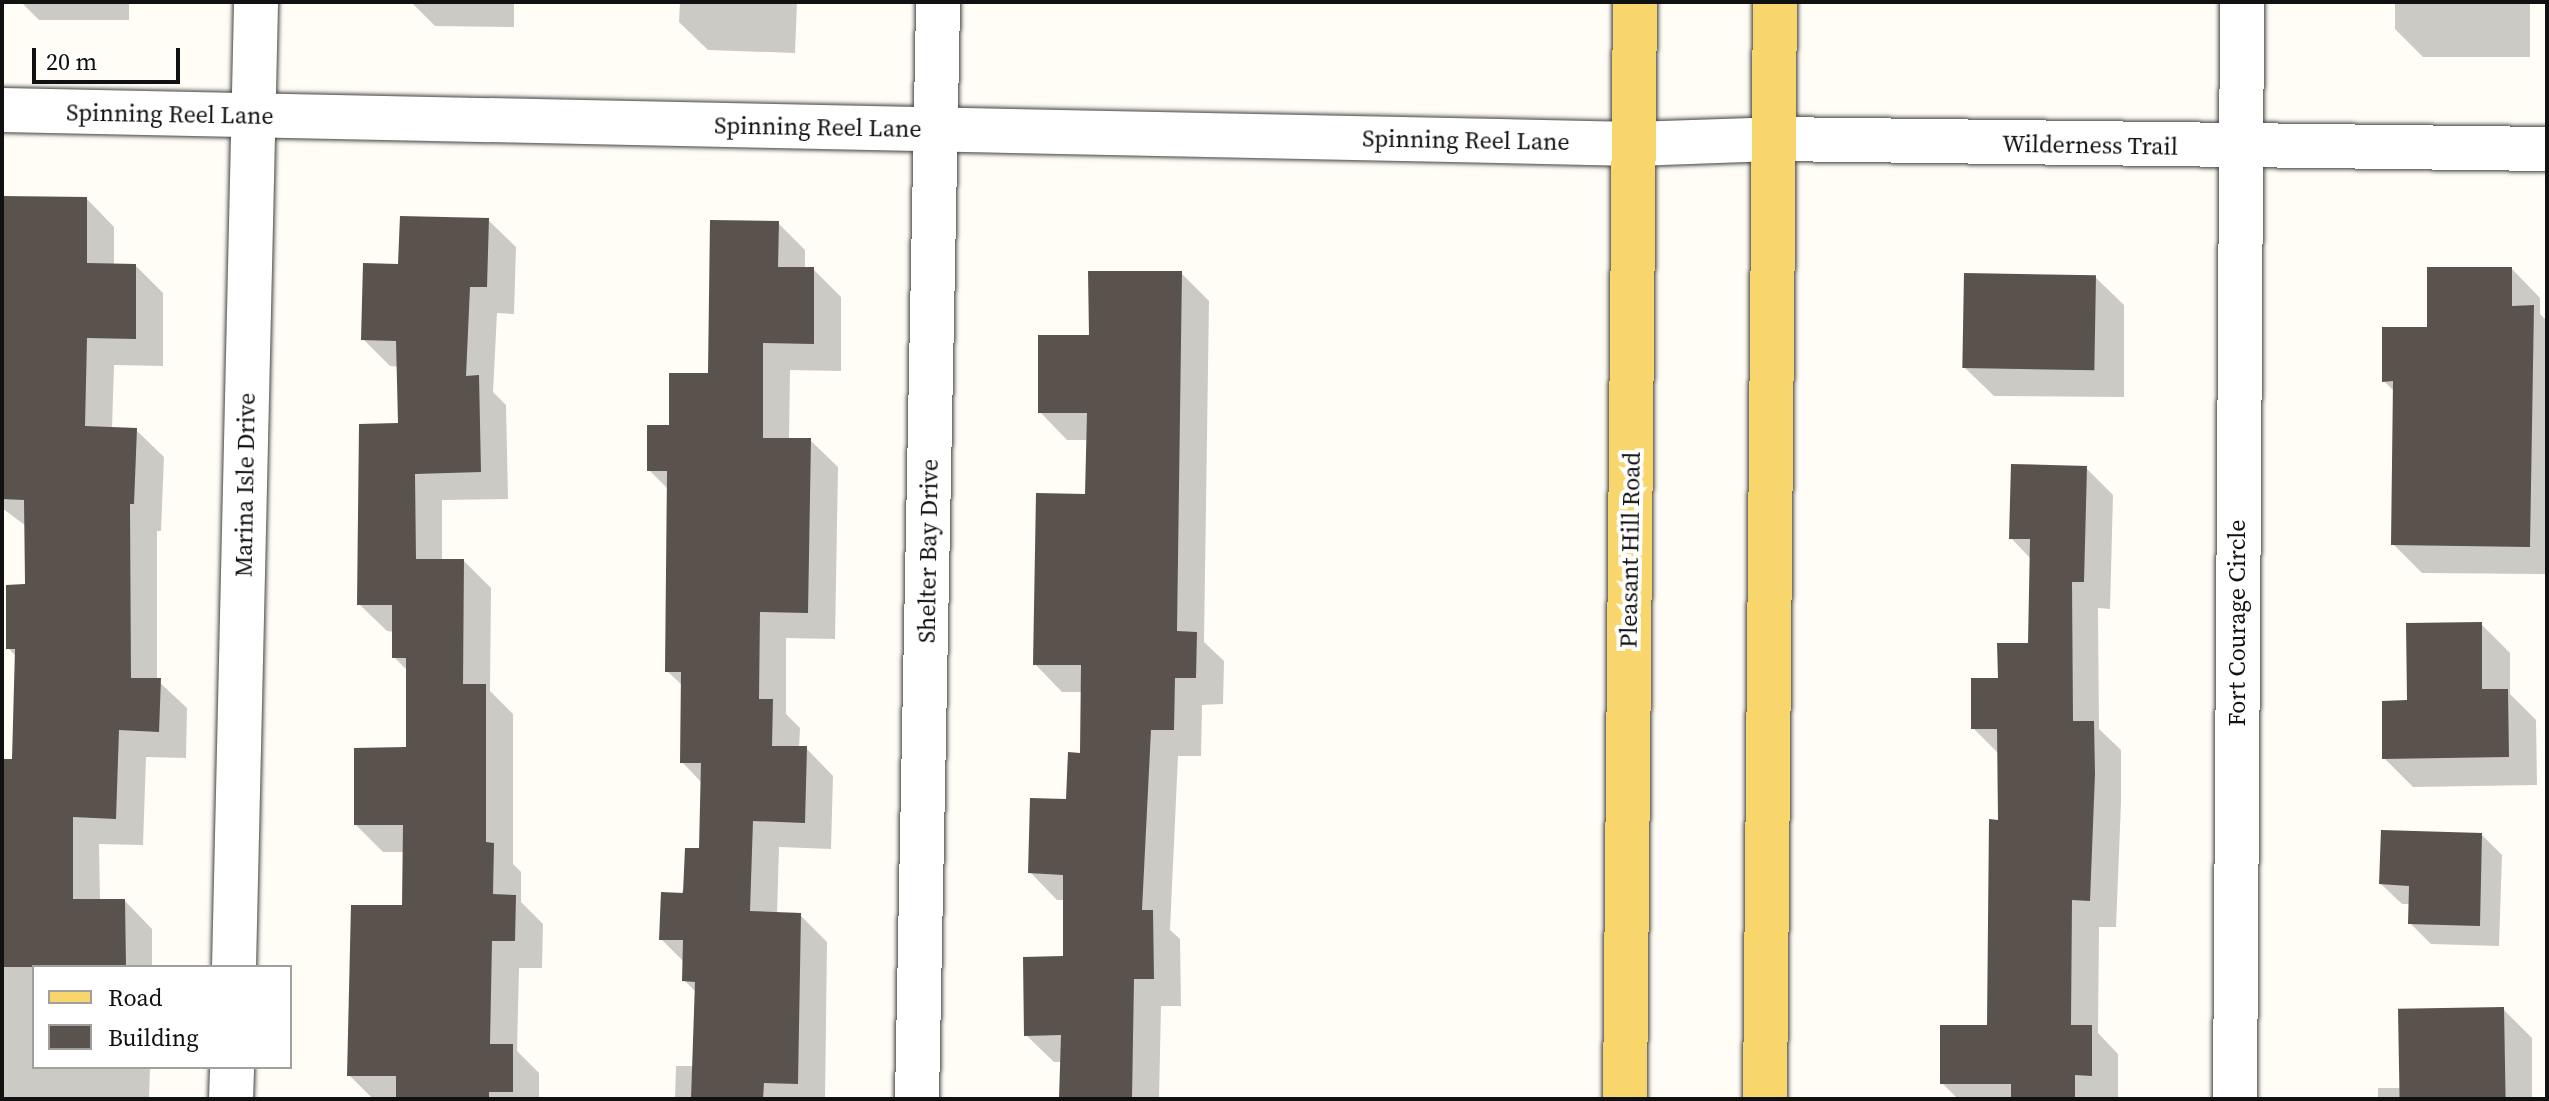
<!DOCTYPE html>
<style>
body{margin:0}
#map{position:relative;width:2549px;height:1101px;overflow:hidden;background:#fffdf5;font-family:"Source Serif 4",serif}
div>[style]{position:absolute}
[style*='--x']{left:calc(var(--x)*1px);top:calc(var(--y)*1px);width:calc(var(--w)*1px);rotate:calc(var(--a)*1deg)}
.shadow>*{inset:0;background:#0003}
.building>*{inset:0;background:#5a524d;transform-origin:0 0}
.roads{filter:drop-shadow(0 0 2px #444) drop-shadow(0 0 2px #444)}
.minor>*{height:44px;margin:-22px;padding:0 22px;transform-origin:22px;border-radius:22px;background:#fff}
.primary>*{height:44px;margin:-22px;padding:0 22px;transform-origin:22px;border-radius:22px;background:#f9d66b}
span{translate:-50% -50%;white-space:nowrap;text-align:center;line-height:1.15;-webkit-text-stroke:8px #fff;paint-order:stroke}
.street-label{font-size:24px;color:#111}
.frame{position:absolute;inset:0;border:4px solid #111;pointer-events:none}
.legend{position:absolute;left:32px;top:965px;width:260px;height:104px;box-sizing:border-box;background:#fff;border:2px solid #a0a0a0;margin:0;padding:10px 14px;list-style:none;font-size:24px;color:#111}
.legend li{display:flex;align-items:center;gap:16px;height:40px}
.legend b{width:40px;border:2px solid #a0a0a0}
.scale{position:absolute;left:32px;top:48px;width:148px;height:36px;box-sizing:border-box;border:4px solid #111;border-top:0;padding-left:10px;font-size:24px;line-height:28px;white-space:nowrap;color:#111;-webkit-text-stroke:6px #fff;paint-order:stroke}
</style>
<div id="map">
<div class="shadow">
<i style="clip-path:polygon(21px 2px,129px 2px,129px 20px,39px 20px)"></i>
<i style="clip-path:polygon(411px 2px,514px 2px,514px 27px,435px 26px)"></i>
<i style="clip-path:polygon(680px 2px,797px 2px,795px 53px,708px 50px,679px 22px)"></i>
<i style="clip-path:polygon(2395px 2px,2530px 2px,2530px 57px,2423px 57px,2395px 29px)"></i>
<i style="clip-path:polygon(2px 198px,87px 199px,114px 227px,114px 265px,136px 266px,163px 293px,163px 366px,114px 365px,112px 429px,136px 430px,164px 457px,161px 531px,157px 531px,157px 680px,187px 708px,186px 758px,146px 757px,143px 845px,99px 844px,100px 901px,125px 901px,152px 929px,152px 967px,34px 967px,34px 1067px,150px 1067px,149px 1099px,2px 1099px,2px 761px,13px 762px,17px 657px,8px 648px,27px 586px,26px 526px,2px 508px)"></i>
<i style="clip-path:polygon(488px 220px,516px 247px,514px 314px,497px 313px,493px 392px,506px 405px,508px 499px,442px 500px,442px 561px,464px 561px,491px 588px,490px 691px,513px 714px,513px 864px,521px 872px,521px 902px,543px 924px,542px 968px,519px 968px,517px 1051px,539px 1073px,539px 1099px,373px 1099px,349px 1075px,404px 907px,405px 852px,383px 852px,356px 825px,408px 749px,408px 671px,394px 657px,394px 632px,387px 631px,359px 604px,400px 425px,399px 367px,390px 366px,363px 339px,400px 266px)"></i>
<i style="clip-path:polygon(778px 223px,805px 250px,805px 269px,813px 269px,841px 297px,841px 371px,790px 370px,789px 440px,810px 440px,838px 467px,835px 639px,786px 638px,786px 714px,800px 728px,799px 748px,806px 748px,833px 776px,831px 849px,779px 847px,777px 914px,800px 915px,827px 942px,825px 1099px,675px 1099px,676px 1066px,694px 1066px,697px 993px,684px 980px,684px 962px,661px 939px,701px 850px,702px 783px,682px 762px,683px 686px,667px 671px,669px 490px,649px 470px,671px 427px,710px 375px)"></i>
<i style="clip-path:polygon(2512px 269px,2540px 298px,2540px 314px,2547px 321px,2547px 574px,2422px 573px,2393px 544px,2395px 392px,2384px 381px)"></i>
<i style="clip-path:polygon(1181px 273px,1209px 301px,1204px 642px,1224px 661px,1223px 704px,1202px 705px,1201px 756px,1178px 756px,1170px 930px,1180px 939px,1181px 1006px,1161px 1006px,1159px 1099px,1061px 1099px,1062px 1062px,1054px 1062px,1026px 1035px,1065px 958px,1065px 900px,1057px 900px,1030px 872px,1068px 801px,1082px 755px,1083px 692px,1062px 692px,1035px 664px,1087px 496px,1088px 440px,1067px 440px,1040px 412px,1091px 337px)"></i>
<i style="clip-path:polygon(2095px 277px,2124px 305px,2124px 397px,1994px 396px,1965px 368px)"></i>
<i style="clip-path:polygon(2086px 468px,2113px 495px,2110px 609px,2098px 608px,2099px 729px,2121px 750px,2121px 803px,2116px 927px,2099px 927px,2098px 1033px,2118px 1054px,2118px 1099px,1958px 1099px,1942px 1083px,1989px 1027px,2000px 822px,1999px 754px,1973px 728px,2000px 680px,2030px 645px,2031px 559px,2011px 538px)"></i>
<i style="clip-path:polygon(2481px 624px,2510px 653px,2510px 694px,2536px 720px,2537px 785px,2413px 787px,2384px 758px,2409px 702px)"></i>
<i style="clip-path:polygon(2482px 835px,2502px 855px,2499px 946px,2431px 944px,2411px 924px,2411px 904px,2402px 904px,2381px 884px)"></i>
<i style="clip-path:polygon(2503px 1009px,2532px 1038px,2532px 1099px,2378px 1099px,2378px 1088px,2401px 1088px)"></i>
</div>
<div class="building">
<i style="clip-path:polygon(2px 196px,87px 197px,87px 263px,136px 264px,136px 339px,87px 338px,85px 426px,137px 428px,134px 504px,130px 504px,131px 678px,161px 678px,159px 732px,119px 730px,116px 819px,73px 817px,73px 899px,125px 899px,126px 967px,2px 967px,2px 759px,12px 759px,15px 649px,6px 649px,6px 585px,25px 584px,24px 500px,2px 499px)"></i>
<i style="clip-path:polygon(400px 216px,489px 218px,487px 287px,470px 287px,466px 376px,479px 375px,481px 472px,415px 474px,416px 559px,464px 559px,463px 684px,486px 684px,486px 842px,494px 843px,493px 894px,516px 895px,515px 941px,492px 941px,490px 1044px,513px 1044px,513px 1092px,489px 1092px,489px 1099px,396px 1099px,396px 1076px,347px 1076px,351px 905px,402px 905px,403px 825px,354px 825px,354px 748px,406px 747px,406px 658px,392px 658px,392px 605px,357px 605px,359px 424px,398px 423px,396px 341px,361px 340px,363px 263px,398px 264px)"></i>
<i style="clip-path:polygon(710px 220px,779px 221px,778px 267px,814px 267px,814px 344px,763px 343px,763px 438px,811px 438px,808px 613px,760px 612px,759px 699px,773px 699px,772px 746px,807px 746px,805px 823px,753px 821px,750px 911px,801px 913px,798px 1084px,764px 1083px,763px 1099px,691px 1099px,695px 982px,682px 981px,683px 940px,659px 940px,661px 892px,683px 893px,685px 848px,699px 848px,701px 763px,680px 763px,681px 672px,665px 672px,667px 471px,647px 471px,647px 425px,669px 425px,669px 373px,708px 373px)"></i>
<i style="clip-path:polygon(2427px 267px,2512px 267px,2512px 306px,2534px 305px,2530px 547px,2391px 545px,2393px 381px,2382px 382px,2382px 327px,2427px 327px)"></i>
<i style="clip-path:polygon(1088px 271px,1182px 271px,1177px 631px,1197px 632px,1196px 678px,1175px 678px,1174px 730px,1151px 730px,1142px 910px,1153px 910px,1154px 979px,1134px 979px,1132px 1099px,1059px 1099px,1061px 1035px,1024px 1036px,1023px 957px,1063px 956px,1063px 875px,1028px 873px,1030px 798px,1066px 799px,1068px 752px,1080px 753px,1081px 665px,1033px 665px,1036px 493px,1085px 494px,1087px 413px,1038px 413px,1038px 335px,1089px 335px)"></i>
<i style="left:1964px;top:273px;width:132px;height:95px;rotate:1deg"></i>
<i style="clip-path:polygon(2011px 464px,2087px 466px,2084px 582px,2072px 582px,2073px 721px,2094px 721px,2095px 774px,2090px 901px,2072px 900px,2071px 1025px,2092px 1025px,2092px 1076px,2075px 1075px,2075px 1099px,2011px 1099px,2011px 1084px,1940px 1084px,1940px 1025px,1987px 1025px,1989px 819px,1998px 820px,1997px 729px,1971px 729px,1971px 678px,1998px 678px,1997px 643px,2028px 643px,2030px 539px,2009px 539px)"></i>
<i style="clip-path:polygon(2482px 622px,2482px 689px,2508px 689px,2509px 757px,2382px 759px,2382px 701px,2407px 700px,2406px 623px)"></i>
<i style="clip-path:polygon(2381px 830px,2482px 833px,2480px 926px,2408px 924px,2409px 886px,2379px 884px)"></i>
<i style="left:2504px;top:1007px;width:92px;height:106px;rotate:89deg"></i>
</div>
<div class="roads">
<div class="minor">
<i style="--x:2;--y:110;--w:1632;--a:1.19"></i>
<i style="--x:1634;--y:144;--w:140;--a:-2"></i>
<i style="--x:1774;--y:139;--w:773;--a:0.74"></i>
<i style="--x:234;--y:967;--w:965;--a:-88.69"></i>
<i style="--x:231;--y:1099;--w:32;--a:-88"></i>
<i style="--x:917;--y:1099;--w:1097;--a:-88.9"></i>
<i style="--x:2235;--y:1099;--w:1097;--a:-89.63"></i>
</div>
<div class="primary">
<i style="--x:1625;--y:1099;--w:1097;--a:-89.48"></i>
<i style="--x:1765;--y:1099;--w:1097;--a:-89.48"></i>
</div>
</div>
<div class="street-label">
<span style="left:170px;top:114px;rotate:1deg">Spinning Reel Lane</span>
<span style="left:818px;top:127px;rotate:1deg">Spinning Reel Lane</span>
<span style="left:1466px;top:140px;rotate:1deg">Spinning Reel Lane</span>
<span style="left:2090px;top:145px;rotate:1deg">Wilderness Trail</span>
<span style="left:245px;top:485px;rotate:-89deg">Marina Isle Drive</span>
<span style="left:1630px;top:550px;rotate:-89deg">Pleasant Hill Road</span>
<span style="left:928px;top:551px;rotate:-89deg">Shelter Bay Drive</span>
<span style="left:2237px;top:623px;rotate:-90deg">Fort Courage Circle</span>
</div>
<div class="frame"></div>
<ul class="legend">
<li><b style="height:10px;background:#f9d66b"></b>Road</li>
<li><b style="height:22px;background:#5a524d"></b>Building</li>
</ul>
<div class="scale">20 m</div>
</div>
